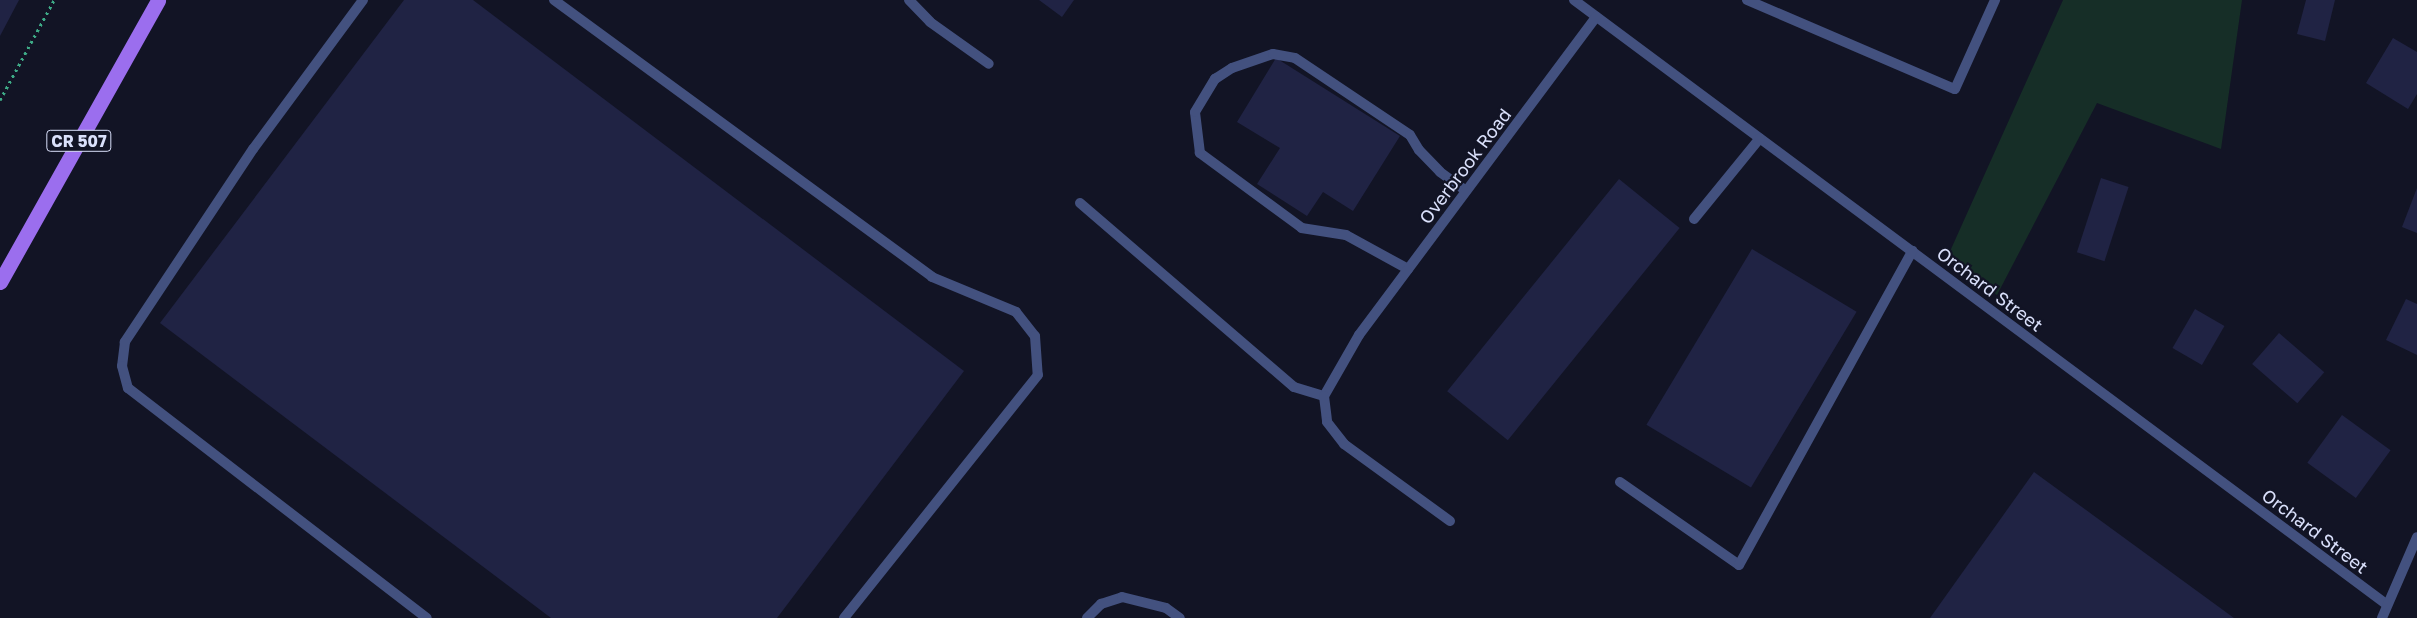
<!DOCTYPE html>
<style>
body{margin:0}
#map{position:relative;width:2417px;height:618px;overflow:hidden;background:#121425;font-family:"Golos Text",sans-serif}
div>[style]{position:absolute}
[style*='--x']{left:calc(var(--x)*1px);top:calc(var(--y)*1px);width:calc(var(--w)*1px);rotate:calc(var(--a)*1deg)}
.green>*{inset:0;background:#162e27}
.building>*{inset:0;background:#202344;transform-origin:0 0}
.path>*{height:3px;margin-top:-1.5px;transform-origin:0;background:repeating-linear-gradient(90deg,#3eab87 0 2.5px,transparent 0 6.5px)}
.service>*{height:10px;margin:-5px;padding:0 5px;transform-origin:5px;border-radius:5px;background:#43517f}
.minor>*{height:10px;margin:-5px;padding:0 5px;transform-origin:5px;border-radius:5px;background:#43517f}
.primary>*{height:15px;margin:-7.5px;padding:0 7.5px;transform-origin:7.5px;border-radius:7.5px;background:#9b6eee}
span{translate:-50% -50%;white-space:nowrap;text-align:center;line-height:1.15;-webkit-text-stroke:4.5px #121425;paint-order:stroke}
.shield-label span{padding:1px 4px;background:#121425;border:1px solid;border-radius:4px;-webkit-text-stroke-width:0}
.shield-label{font-size:16px;color:#dae0fb;font-weight:700}
.street-label{font-size:18px;color:#dae0fb}
</style>
<div id="map">
<div class="green">
<i style="clip-path:polygon(2063px 0,2242px 0,2221px 149px,2097px 103px,1997px 295px,1947px 258px)"></i>
</div>
<div class="building">
<i style="clip-path:polygon(0 0,19px 0,0 36px)"></i>
<i style="clip-path:polygon(404px 0,473px 0,964px 371px,777px 618px,551px 618px,160px 323px)"></i>
<i style="clip-path:polygon(1039px 0,1074px 0,1062px 17px)"></i>
<i style="clip-path:polygon(2306px 0,2335px 0,2325px 41px,2297px 34px)"></i>
<i style="clip-path:polygon(2393px 38px,2417px 52px,2417px 94px,2408px 109px,2366px 83px)"></i>
<i style="clip-path:polygon(1276px 58px,1400px 136px,1353px 211px,1323px 192px,1307px 216px,1257px 184px,1280px 148px,1237px 122px)"></i>
<i style="left:2101px;top:178px;width:29px;height:78px;rotate:18deg"></i>
<i style="left:1619px;top:179px;width:78px;height:273px;rotate:39deg"></i>
<i style="clip-path:polygon(2417px 188px,2417px 233px,2402px 227px)"></i>
<i style="left:1752px;top:249px;width:122px;height:205px;rotate:31deg"></i>
<i style="clip-path:polygon(2406px 299px,2417px 304px,2417px 355px,2386px 340px)"></i>
<i style="left:2195px;top:309px;width:34px;height:45px;rotate:30deg"></i>
<i style="left:2279px;top:333px;width:60px;height:41px;rotate:41deg"></i>
<i style="left:2342px;top:415px;width:60px;height:59px;rotate:36deg"></i>
<i style="clip-path:polygon(2034px 472px,2234px 618px,1930px 618px)"></i>
</div>
<div class="path">
<i style="--x:0;--y:100;--w:114;--a:-61.6"></i>
</div>
<div class="service">
<i style="--x:363;--y:0;--w:185;--a:126.4"></i>
<i style="--x:253;--y:149;--w:232;--a:123.6"></i>
<i style="--x:125;--y:342;--w:24;--a:97"></i>
<i style="--x:122;--y:366;--w:23;--a:75"></i>
<i style="--x:128;--y:388;--w:377;--a:37.6"></i>
<i style="--x:554;--y:0;--w:469;--a:36.2"></i>
<i style="--x:932;--y:277;--w:91;--a:22.6"></i>
<i style="--x:1016;--y:312;--w:31;--a:52"></i>
<i style="--x:1035;--y:336;--w:39;--a:86"></i>
<i style="--x:1038;--y:375;--w:311;--a:128.6"></i>
<i style="--x:909;--y:0;--w:30;--a:46"></i>
<i style="--x:930;--y:22;--w:72;--a:35.4"></i>
<i style="--x:1574;--y:0;--w:1012;--a:36.64"></i>
<i style="--x:1747;--y:0;--w:226;--a:23.2"></i>
<i style="--x:1955;--y:89;--w:98;--a:-65.8"></i>
<i style="--x:1080;--y:203;--w:282;--a:40.7"></i>
<i style="--x:1294;--y:387;--w:31;--a:17"></i>
<i style="--x:1694;--y:219;--w:104;--a:-50.8"></i>
<i style="--x:1408;--y:269;--w:71;--a:-151.3"></i>
<i style="--x:1346;--y:235;--w:45;--a:-171"></i>
<i style="--x:1302;--y:228;--w:127;--a:-143.7"></i>
<i style="--x:1200;--y:153;--w:41;--a:-97"></i>
<i style="--x:1195;--y:112;--w:39;--a:-59"></i>
<i style="--x:1215;--y:79;--w:20;--a:-33"></i>
<i style="--x:1232;--y:68;--w:43;--a:-18.9"></i>
<i style="--x:1273;--y:54;--w:22;--a:10"></i>
<i style="--x:1295;--y:58;--w:138;--a:33.8"></i>
<i style="--x:1410;--y:135;--w:17;--a:59"></i>
<i style="--x:1419;--y:150;--w:30;--a:46"></i>
<i style="--x:1440;--y:172;--w:32;--a:36"></i>
<i style="--x:1359;--y:335;--w:70;--a:119.8"></i>
<i style="--x:1324;--y:396;--w:26;--a:83"></i>
<i style="--x:1327;--y:422;--w:28;--a:52"></i>
<i style="--x:1344;--y:444;--w:131;--a:36"></i>
<i style="--x:1620;--y:482;--w:145;--a:34.9"></i>
<i style="--x:1739;--y:565;--w:359;--a:-61.1"></i>
<i style="--x:1087;--y:618;--w:20;--a:-45"></i>
<i style="--x:1101;--y:604;--w:22;--a:-18"></i>
<i style="--x:1122;--y:597;--w:45;--a:14"></i>
<i style="--x:1166;--y:608;--w:17;--a:36"></i>
</div>
<div class="minor">
<i style="--x:1359;--y:335;--w:397;--a:-53.3"></i>
<i style="--x:2382;--y:618;--w:88;--a:-66.6"></i>
</div>
<div class="primary">
<i style="--x:0;--y:282;--w:323;--a:-60.7"></i>
</div>
<div class="shield-label">
<span style="left:79px;top:141px">CR 507</span>
</div>
<div class="street-label">
<span style="left:1465px;top:166px;rotate:-53deg">Overbrook Road</span>
<span style="left:1990px;top:289px;rotate:37deg">Orchard Street</span>
<span style="left:2315px;top:531px;rotate:37deg">Orchard Street</span>
</div>
</div>
